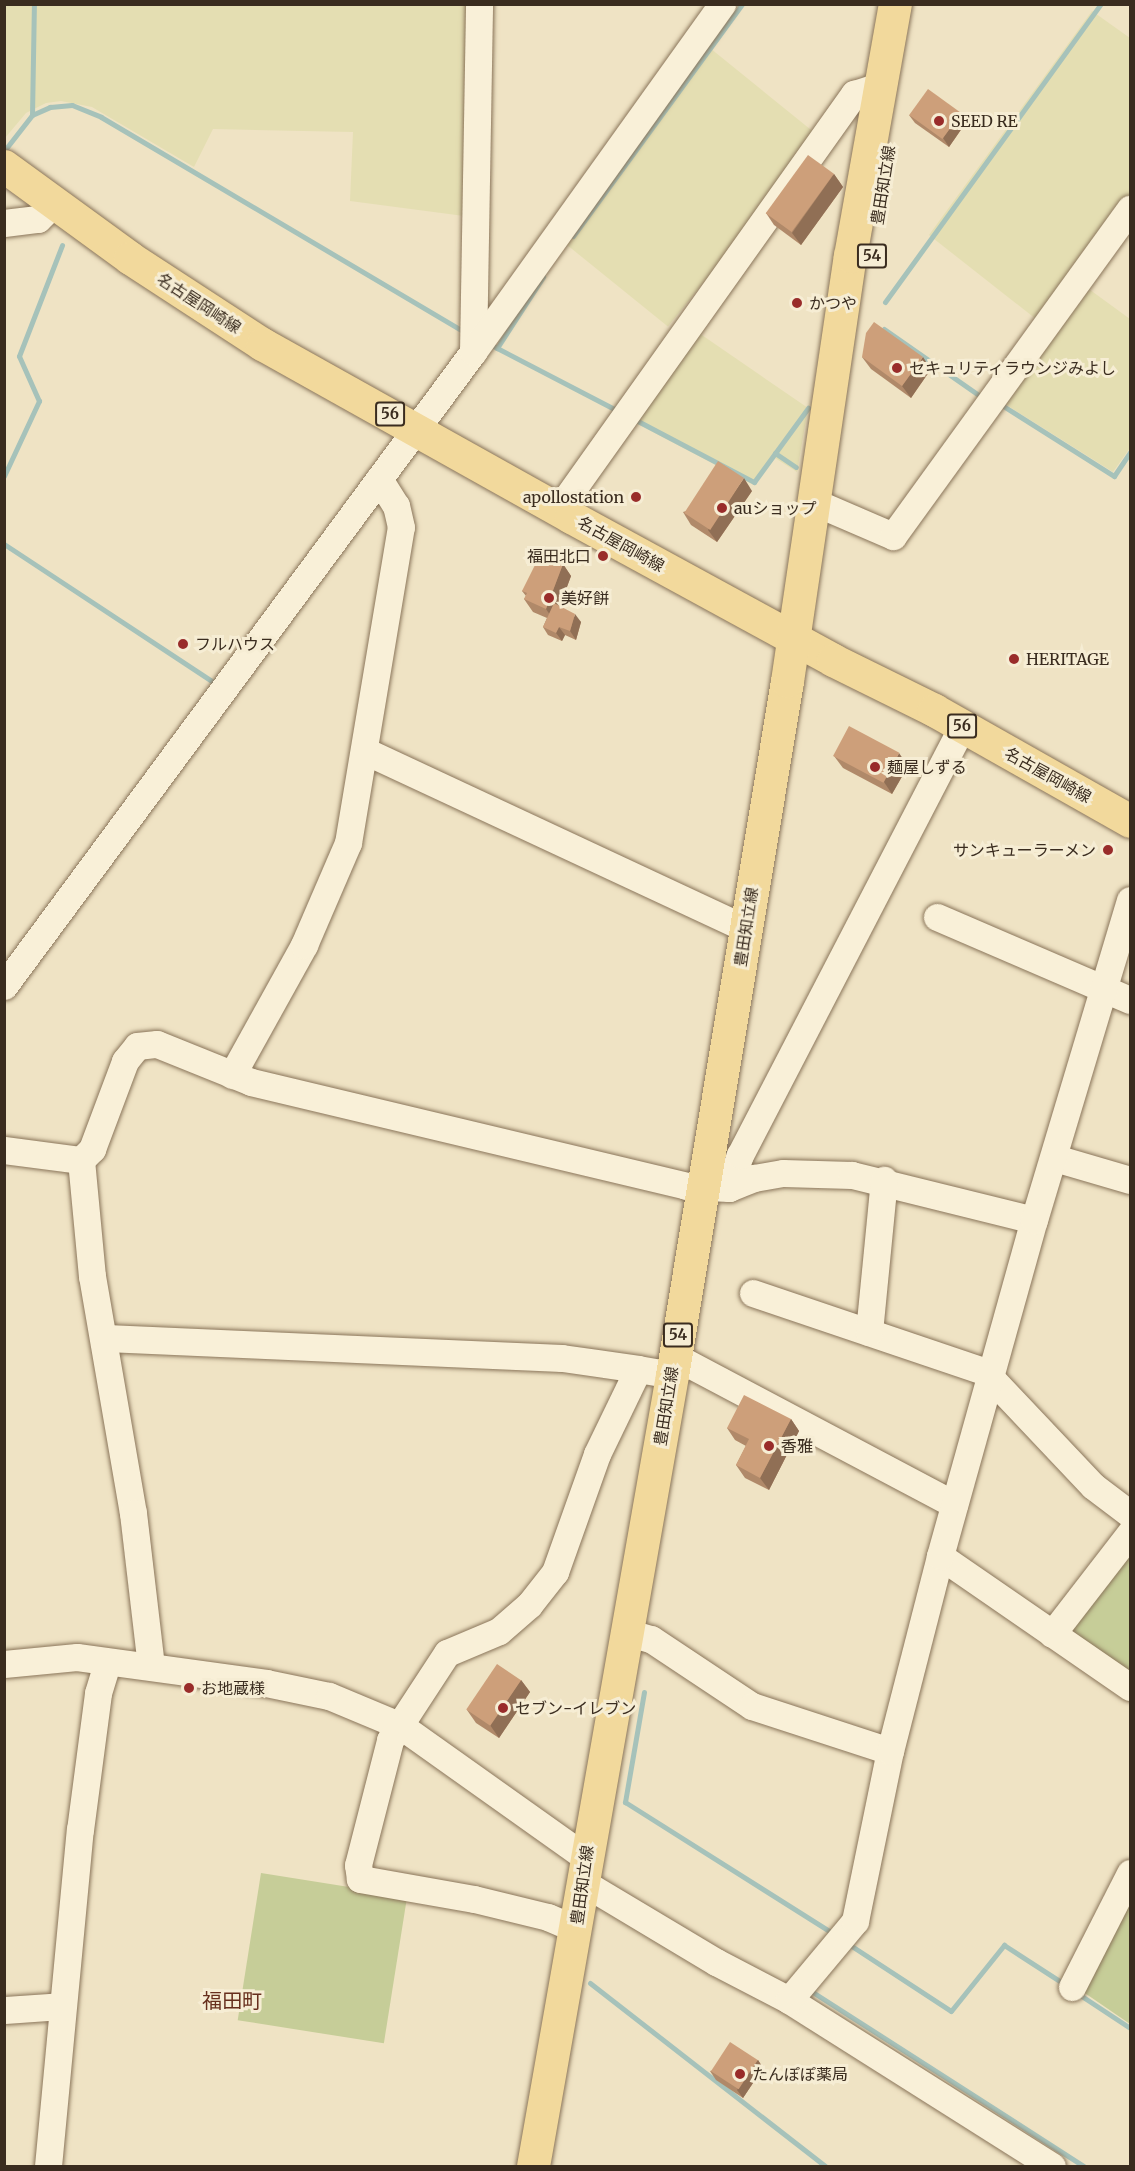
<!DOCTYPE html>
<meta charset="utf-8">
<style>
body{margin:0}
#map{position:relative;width:1135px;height:2171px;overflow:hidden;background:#efe3c4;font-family:Merriweather,"Noto Sans JP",serif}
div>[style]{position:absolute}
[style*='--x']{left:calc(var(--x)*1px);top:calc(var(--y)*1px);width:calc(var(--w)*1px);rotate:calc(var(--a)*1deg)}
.farmland>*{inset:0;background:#e4deb2;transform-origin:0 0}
.green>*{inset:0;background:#c6cd98;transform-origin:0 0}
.stream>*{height:5px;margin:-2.5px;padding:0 2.5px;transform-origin:2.5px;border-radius:2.5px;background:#a6c2ba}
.roads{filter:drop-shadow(0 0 2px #8a755a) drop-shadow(0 0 2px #8a755a)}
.minor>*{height:27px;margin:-13.5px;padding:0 13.5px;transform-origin:13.5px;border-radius:13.5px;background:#f9f0d8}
.major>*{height:33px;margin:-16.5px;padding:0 16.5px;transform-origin:16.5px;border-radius:16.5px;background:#f2d99c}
.wall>*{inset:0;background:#b08969}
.shaded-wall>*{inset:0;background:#906f55}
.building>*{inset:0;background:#cd9f7a;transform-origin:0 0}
.dots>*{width:16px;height:16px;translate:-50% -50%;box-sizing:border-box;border:3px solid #f6edd4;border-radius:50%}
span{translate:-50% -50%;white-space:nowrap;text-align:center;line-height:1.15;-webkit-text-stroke:6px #f6edd4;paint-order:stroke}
.shield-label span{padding:2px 4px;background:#f6edd4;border:2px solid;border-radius:4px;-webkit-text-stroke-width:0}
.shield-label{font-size:15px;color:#3a2c1f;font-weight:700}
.poi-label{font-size:16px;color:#3a2c1f}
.left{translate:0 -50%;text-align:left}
.right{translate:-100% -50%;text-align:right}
.street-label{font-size:16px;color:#3a2c1f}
.quarter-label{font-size:20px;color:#672f1d}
.frame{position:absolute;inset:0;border:6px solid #3a2c1f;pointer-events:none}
</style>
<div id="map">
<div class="farmland">
<i style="clip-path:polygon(5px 5px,470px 5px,464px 216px,350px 201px,353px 132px,213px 129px,194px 167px,92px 107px,61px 101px,46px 103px,26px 113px,5px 138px)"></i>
<i style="clip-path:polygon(1092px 11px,1130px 38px,1130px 201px,1041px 323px,929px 235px)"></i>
<i style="left:705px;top:44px;width:149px;height:243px;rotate:39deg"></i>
<i style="clip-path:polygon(1082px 284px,1130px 319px,1130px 448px,1113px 472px,997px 399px)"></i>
<i style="clip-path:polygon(696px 331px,808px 408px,797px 472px,775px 458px,754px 485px,628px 419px)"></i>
</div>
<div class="green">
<i style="clip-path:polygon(1130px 1537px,1130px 1682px,1057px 1633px)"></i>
<i style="left:261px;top:1873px;width:148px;height:149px;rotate:9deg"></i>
<i style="clip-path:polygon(1130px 1882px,1130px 2024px,1076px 1987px)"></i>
</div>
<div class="stream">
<i style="--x:32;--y:115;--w:111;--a:-89"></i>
<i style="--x:4;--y:151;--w:46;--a:-52.1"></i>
<i style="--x:32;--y:115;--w:20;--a:-24"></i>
<i style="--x:50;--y:107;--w:22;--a:-5"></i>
<i style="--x:72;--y:105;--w:31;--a:22"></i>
<i style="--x:101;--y:117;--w:423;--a:30.6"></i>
<i style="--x:573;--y:236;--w:287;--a:-53.9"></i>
<i style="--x:885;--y:302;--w:368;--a:-54.1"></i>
<i style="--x:884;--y:329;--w:121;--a:34.9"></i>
<i style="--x:490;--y:344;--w:8;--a:30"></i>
<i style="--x:497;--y:348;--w:85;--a:-57.1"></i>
<i style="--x:497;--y:348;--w:136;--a:27.5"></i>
<i style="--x:1000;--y:404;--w:135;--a:32.3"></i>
<i style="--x:1114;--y:476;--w:29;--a:-56"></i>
<i style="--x:632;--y:418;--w:138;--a:27.7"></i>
<i style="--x:754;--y:482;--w:92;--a:-53.9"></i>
<i style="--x:775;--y:453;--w:25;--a:34"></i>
<i style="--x:4;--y:476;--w:83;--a:-65"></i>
<i style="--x:39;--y:401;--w:49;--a:-114"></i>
<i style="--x:19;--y:356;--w:119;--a:-68.8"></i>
<i style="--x:4;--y:544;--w:254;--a:33.4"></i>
<i style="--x:644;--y:1692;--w:112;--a:99.8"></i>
<i style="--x:625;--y:1802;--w:247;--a:32.3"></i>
<i style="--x:847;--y:1943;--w:124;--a:33.2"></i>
<i style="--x:951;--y:2011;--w:85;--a:-51.2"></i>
<i style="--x:1004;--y:1945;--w:72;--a:33"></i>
<i style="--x:590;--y:1983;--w:298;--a:37.9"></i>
<i style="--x:811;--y:1991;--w:324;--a:32.7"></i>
<i style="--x:1077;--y:1993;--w:64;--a:33.4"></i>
</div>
<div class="roads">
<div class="minor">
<i style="--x:4;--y:223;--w:34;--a:-7"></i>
<i style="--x:38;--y:219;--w:24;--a:-45"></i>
<i style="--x:473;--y:352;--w:348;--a:-89"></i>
<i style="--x:814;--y:502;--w:86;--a:23.3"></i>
<i style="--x:893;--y:536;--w:404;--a:-54.1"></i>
<i style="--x:558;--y:510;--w:511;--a:-54.57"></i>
<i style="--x:854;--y:94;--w:26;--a:-18"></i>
<i style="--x:365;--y:751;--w:421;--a:25"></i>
<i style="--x:937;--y:917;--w:210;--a:23.3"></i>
<i style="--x:4;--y:986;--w:789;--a:-53.51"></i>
<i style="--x:473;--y:352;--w:428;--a:-54.4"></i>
<i style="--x:232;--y:1075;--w:149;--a:-61"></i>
<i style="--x:304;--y:945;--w:111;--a:-66.7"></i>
<i style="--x:348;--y:843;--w:320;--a:-80.5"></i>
<i style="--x:401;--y:527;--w:22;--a:-103"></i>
<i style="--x:396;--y:506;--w:32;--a:-122"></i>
<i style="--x:4;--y:1150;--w:78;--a:7.4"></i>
<i style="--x:1055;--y:1158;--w:78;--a:16.3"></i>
<i style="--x:81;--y:1160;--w:16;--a:-45"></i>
<i style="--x:92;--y:1149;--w:94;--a:-69.4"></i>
<i style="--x:125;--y:1061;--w:19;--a:-51"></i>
<i style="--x:137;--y:1046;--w:20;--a:-6"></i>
<i style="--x:157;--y:1044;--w:101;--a:22"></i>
<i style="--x:251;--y:1082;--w:447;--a:13.4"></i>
<i style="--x:686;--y:1186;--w:43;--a:2.7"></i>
<i style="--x:729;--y:1188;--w:27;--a:-22"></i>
<i style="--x:754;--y:1178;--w:29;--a:-10"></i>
<i style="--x:783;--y:1173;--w:69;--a:1.7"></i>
<i style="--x:852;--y:1175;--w:187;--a:13.9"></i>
<i style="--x:81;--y:1160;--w:117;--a:84.6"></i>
<i style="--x:92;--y:1276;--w:241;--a:80.2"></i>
<i style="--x:133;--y:1513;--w:154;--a:83.3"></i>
<i style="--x:729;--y:1188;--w:35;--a:-72"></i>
<i style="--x:740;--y:1155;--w:483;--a:-62.6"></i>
<i style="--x:753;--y:1293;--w:250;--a:18.7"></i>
<i style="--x:869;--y:1332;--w:153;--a:-84.4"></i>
<i style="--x:106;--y:1338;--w:456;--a:2.5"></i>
<i style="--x:562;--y:1358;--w:77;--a:8.2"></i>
<i style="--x:674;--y:1356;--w:317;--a:27.9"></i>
<i style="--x:989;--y:1376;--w:151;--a:46.6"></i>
<i style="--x:1093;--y:1486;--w:46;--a:37.1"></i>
<i style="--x:940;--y:1556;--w:231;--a:34.6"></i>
<i style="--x:626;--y:1632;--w:26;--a:16"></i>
<i style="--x:651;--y:1639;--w:121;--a:33.6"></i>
<i style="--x:752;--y:1706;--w:145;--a:18.1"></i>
<i style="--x:1052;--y:1634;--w:128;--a:-52.3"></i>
<i style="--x:4;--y:1664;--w:73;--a:-5.5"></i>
<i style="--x:77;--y:1657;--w:191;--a:7.8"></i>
<i style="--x:266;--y:1683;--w:64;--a:11.7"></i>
<i style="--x:329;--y:1696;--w:78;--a:22.6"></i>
<i style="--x:401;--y:1726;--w:228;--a:35.4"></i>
<i style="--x:584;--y:1883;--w:154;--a:30.9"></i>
<i style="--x:716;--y:1962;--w:82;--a:27.5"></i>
<i style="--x:789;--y:2000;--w:311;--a:32.3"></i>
<i style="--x:576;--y:1929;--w:30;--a:-157"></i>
<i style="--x:548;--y:1917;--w:76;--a:-166.3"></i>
<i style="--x:474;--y:1899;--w:116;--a:-170"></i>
<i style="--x:360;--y:1879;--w:14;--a:-98"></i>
<i style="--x:358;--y:1865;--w:129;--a:-75.6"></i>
<i style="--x:390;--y:1740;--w:104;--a:-56.8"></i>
<i style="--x:447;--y:1653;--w:56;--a:-22.9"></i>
<i style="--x:499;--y:1631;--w:40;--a:-41"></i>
<i style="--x:529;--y:1605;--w:42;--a:-51.8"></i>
<i style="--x:555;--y:1572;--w:125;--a:-70.4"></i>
<i style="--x:597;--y:1454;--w:94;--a:-64.2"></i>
<i style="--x:638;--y:1369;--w:35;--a:10"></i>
<i style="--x:1072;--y:1987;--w:128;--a:-63"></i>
<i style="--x:789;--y:2000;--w:103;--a:-50.1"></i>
<i style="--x:855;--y:1921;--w:174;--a:-78.4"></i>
<i style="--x:890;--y:1751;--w:201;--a:-75.6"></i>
<i style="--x:940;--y:1556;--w:349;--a:-74.4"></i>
<i style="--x:1034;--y:1220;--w:334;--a:-73.3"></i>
<i style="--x:4;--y:2010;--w:58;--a:-3.9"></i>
<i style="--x:48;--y:2166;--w:338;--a:-84.6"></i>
<i style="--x:80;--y:1830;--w:138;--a:-82.5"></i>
<i style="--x:98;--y:1693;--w:30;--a:-73"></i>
</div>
<div class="major">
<i style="--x:4;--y:166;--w:156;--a:36.1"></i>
<i style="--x:130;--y:258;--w:158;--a:33.1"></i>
<i style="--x:262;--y:344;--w:354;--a:29.2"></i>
<i style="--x:571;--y:517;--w:298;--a:28.6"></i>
<i style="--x:833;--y:660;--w:113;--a:26.3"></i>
<i style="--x:934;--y:710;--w:225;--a:29.5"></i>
<i style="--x:533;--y:2166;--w:803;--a:-80.03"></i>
<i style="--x:672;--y:1375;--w:703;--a:-80.59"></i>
<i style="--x:787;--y:681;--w:430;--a:-81.6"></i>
<i style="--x:850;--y:256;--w:256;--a:-79.9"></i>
</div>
</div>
<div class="wall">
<i style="clip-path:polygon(909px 115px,967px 121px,949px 147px,915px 123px)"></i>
<i style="clip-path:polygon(834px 174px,843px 187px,801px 245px,774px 225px,766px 213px)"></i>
<i style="clip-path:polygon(862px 357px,931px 369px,911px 398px,871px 369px)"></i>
<i style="clip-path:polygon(752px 491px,717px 542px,691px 525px,683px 512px)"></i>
<i style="clip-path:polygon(563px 564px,571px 576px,560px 606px,581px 622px,576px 640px,565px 635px,562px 641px,548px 635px,543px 627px,547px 618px,533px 612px,524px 599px,526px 596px,522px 591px)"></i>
<i style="clip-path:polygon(834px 756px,908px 766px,892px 794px,843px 768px)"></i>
<i style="clip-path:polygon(791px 1419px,799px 1431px,769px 1490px,745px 1478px,736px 1465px,746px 1446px,735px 1440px,727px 1428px)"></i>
<i style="clip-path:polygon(521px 1680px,530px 1692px,499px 1738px,476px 1723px,467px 1710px)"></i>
<i style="clip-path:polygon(758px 2060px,763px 2068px,743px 2098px,716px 2080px,710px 2071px)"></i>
</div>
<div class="shaded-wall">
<i style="clip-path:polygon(961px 113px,967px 121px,949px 147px,943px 138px)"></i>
<i style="clip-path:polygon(834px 174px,843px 187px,801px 245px,792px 233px)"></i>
<i style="clip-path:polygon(923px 357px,931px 369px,911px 398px,902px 386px)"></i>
<i style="clip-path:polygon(744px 478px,752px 491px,717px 542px,708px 530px)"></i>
<i style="clip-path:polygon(563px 564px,571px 576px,554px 621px,546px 609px)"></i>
<i style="clip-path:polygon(575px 614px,581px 622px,576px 640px,570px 631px)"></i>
<i style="clip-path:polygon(559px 627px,565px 635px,562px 641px,556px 633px)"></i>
<i style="clip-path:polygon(899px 753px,908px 766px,892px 794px,884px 782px)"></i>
<i style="clip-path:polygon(791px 1419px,799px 1431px,769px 1490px,760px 1478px)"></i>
<i style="clip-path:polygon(521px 1680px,530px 1692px,499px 1738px,490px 1725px)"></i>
<i style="clip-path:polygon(758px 2060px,763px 2068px,743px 2098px,737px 2090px)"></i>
</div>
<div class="building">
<i style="left:928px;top:89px;width:41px;height:32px;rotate:36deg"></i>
<i style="left:808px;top:155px;width:32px;height:72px;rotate:36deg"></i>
<i style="clip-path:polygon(874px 322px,923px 357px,902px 386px,862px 357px,866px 333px)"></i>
<i style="left:718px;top:461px;width:31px;height:62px;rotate:33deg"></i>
<i style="clip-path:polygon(541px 553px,563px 564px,546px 609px,524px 599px,527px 593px,522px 591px)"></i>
<i style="clip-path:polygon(554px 603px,575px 614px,570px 631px,559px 627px,556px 633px,543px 627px)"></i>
<i style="left:849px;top:726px;width:57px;height:34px;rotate:28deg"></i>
<i style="clip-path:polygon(744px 1395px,791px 1419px,760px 1478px,736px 1465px,749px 1439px,727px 1428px)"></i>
<i style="left:497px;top:1664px;width:29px;height:55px;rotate:34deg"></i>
<i style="left:730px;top:2042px;width:33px;height:35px;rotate:33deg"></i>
</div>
<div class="dots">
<i style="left:939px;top:121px;background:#992c2a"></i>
<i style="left:797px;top:303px;background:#992c2a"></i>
<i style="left:897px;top:368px;background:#992c2a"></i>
<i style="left:636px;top:497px;background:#992c2a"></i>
<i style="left:722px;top:508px;background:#992c2a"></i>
<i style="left:603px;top:556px;background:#992c2a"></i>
<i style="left:549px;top:598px;background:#992c2a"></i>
<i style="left:183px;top:644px;background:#992c2a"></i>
<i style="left:1014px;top:659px;background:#992c2a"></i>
<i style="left:875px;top:767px;background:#992c2a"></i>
<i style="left:1108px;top:850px;background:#992c2a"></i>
<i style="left:769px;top:1446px;background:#992c2a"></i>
<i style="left:189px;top:1688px;background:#992c2a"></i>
<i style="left:503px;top:1708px;background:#992c2a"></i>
<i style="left:740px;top:2074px;background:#992c2a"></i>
</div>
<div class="shield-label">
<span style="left:872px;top:256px">54</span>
<span style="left:390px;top:414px">56</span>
<span style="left:962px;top:726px">56</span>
<span style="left:678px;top:1335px">54</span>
</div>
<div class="poi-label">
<span class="left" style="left:951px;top:121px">SEED RE</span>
<span class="left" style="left:809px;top:303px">かつや</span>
<span class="left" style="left:909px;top:368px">セキュリティラウンジみよし</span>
<span class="right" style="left:624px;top:497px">apollostation</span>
<span class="left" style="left:734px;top:508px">auショップ</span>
<span class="right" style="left:591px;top:556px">福田北口</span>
<span class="left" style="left:561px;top:598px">美好餅</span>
<span class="left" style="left:195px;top:644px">フルハウス</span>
<span class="left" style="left:1026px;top:659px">HERITAGE</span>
<span class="left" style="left:887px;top:767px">麺屋しずる</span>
<span class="right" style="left:1096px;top:850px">サンキューラーメン</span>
<span class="left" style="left:781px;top:1446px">香雅</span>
<span class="left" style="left:201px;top:1688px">お地蔵様</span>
<span class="left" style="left:515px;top:1708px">セブン-イレブン</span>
<span class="left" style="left:752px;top:2074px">たんぽぽ薬局</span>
</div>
<div class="street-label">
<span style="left:883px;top:185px;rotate:-81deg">豊田知立線</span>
<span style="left:199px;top:303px;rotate:33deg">名古屋岡崎線</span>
<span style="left:621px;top:544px;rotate:29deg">名古屋岡崎線</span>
<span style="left:1048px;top:775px;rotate:29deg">名古屋岡崎線</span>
<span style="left:746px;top:927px;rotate:-81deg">豊田知立線</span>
<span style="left:666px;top:1406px;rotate:-81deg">豊田知立線</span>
<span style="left:582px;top:1885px;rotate:-82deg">豊田知立線</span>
</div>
<div class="quarter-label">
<span style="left:232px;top:2000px">福田町</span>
</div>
<div class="frame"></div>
</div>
